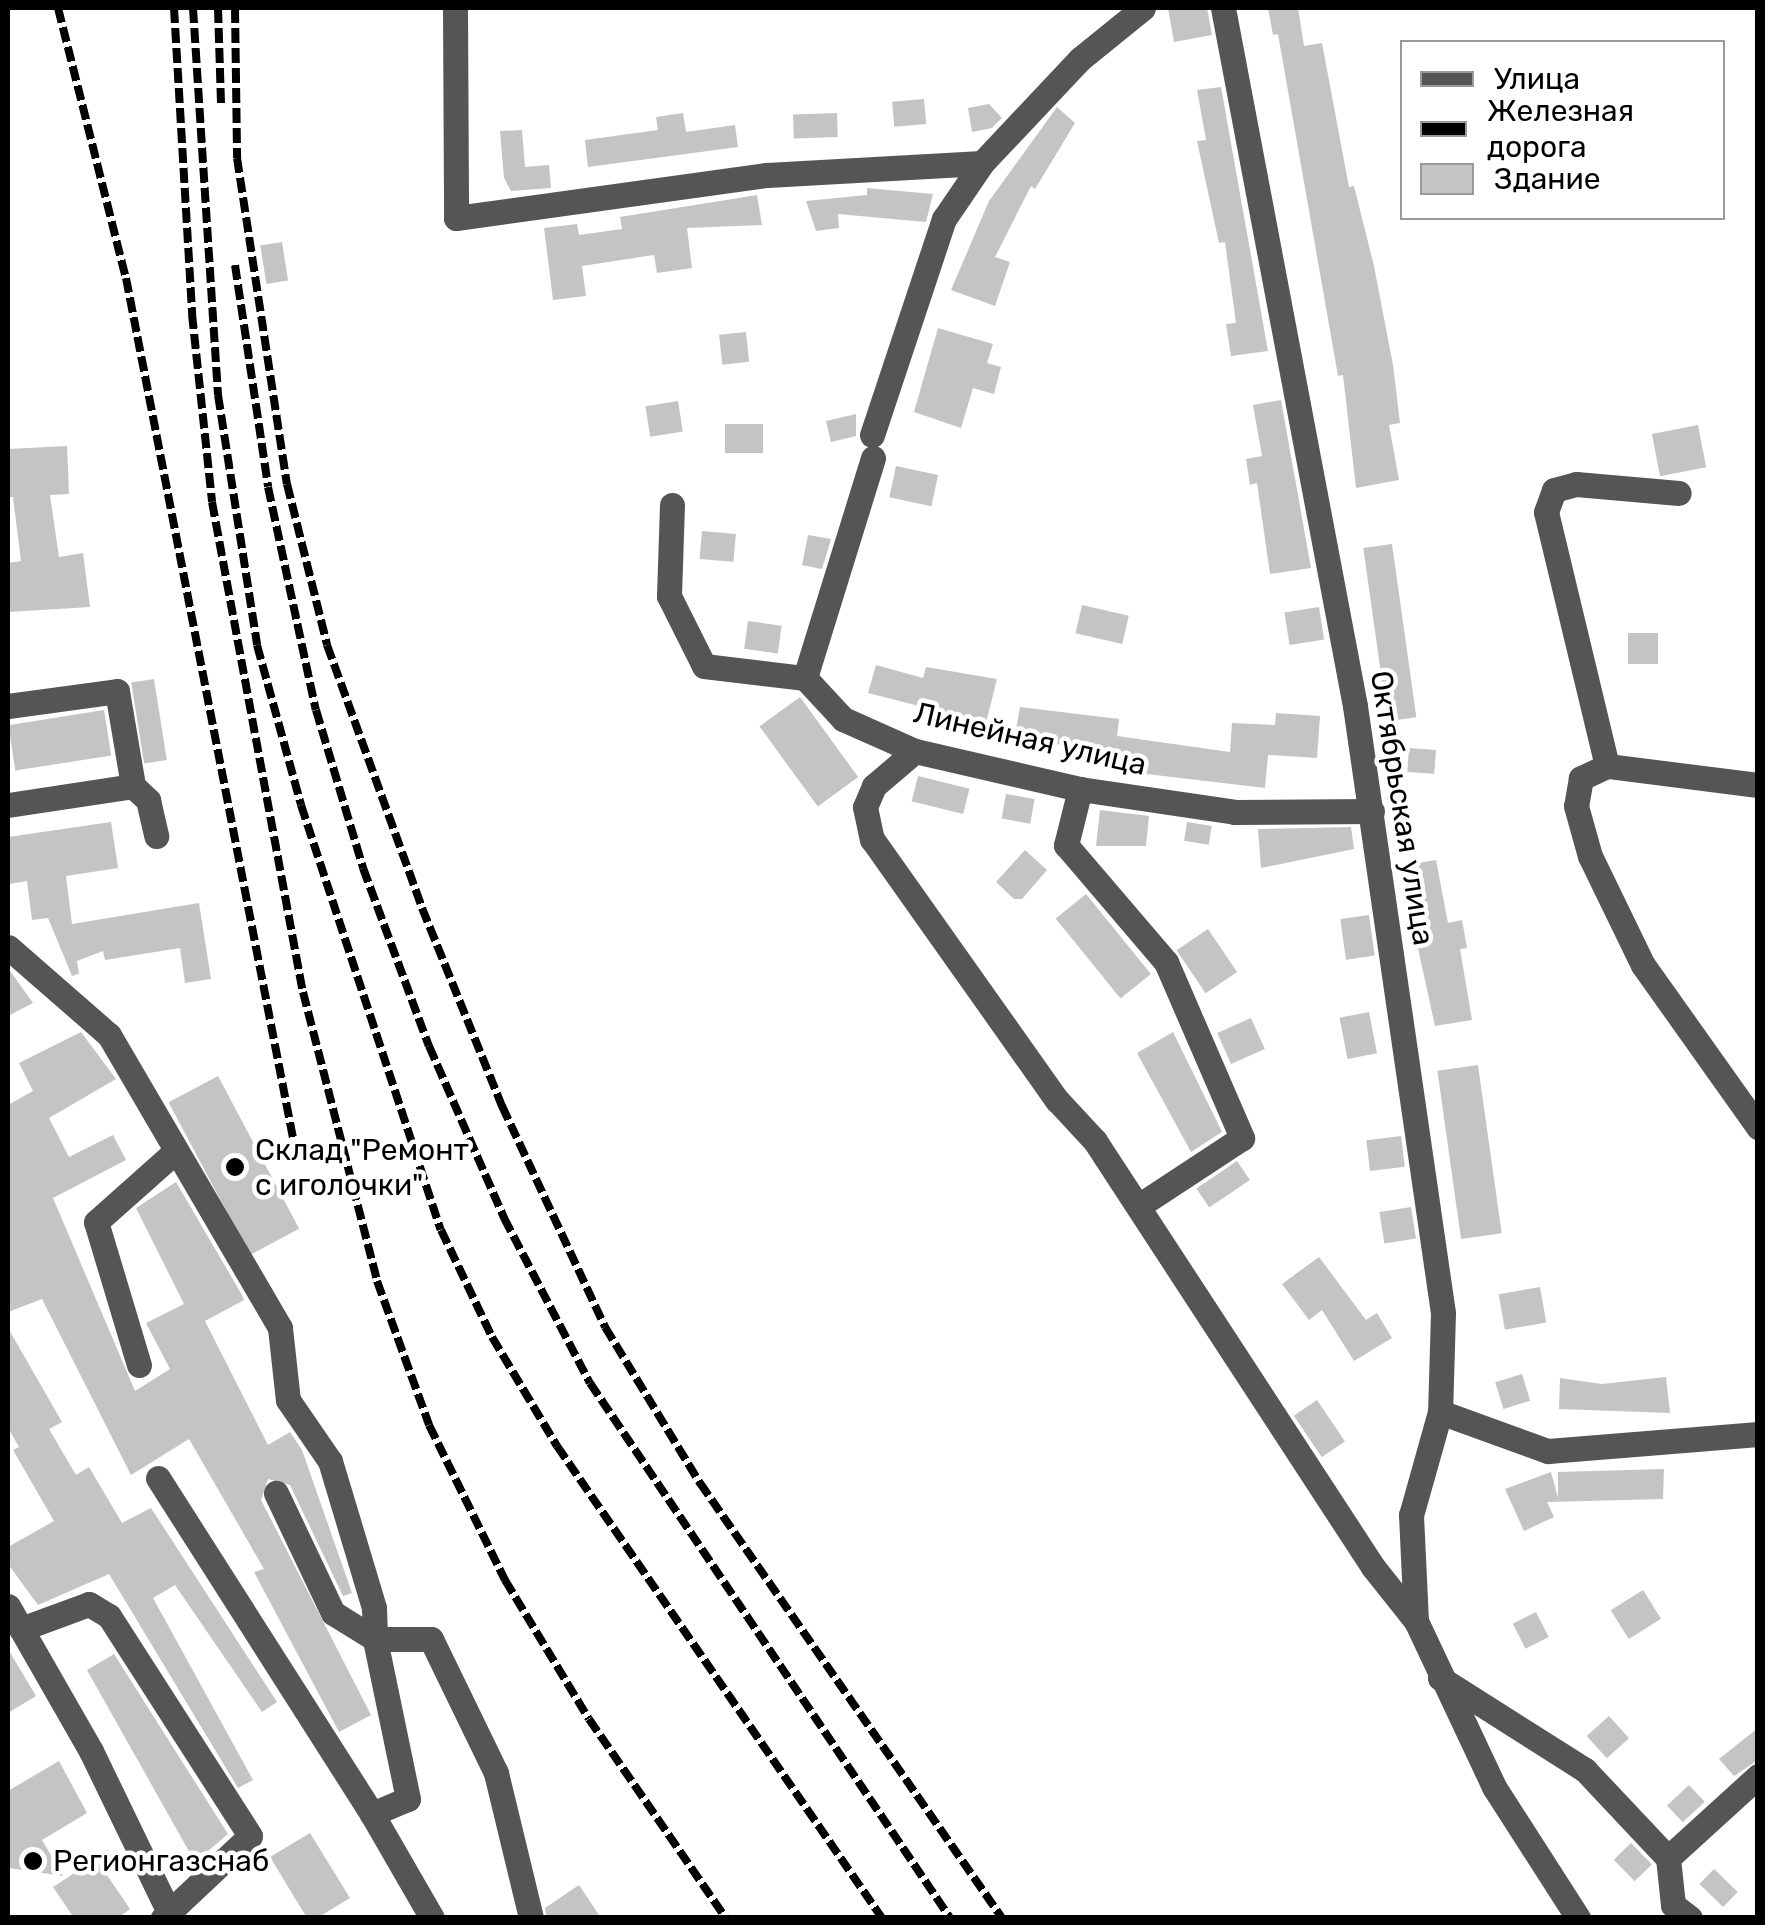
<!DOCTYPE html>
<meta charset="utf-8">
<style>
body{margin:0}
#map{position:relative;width:1765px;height:1925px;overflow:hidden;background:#fff;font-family:Rubik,sans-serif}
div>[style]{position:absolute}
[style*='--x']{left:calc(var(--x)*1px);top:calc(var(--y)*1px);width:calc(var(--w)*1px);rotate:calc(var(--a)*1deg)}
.building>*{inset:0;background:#c4c4c4;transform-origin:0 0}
.minor>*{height:25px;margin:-12.5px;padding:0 12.5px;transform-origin:12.5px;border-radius:12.5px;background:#555}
.rail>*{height:8px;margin-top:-4px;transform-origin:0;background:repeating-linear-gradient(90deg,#000 0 15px,transparent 0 20px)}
.dots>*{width:28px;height:28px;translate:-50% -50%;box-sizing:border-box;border:5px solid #fff;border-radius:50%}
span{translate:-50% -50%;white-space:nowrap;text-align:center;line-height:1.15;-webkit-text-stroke:9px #fff;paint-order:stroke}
.street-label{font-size:30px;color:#000}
.poi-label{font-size:30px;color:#000}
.left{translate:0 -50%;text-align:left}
.frame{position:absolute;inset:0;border:10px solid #000;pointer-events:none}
.legend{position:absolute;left:1400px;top:40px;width:325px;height:180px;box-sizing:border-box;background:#fff;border:2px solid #999;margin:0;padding:12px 18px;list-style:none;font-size:30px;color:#000}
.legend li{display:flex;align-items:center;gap:20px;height:50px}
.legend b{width:50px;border:2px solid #999}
</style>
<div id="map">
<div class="building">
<i style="clip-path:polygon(1168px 8px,1207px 8px,1212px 35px,1174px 42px)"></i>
<i style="clip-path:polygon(1268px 8px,1298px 8px,1304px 46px,1322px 43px,1349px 187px,1354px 186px,1374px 266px,1393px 365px,1400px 423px,1389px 425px,1399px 480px,1356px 488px,1343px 375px,1338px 376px,1278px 34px,1273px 35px)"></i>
<i style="clip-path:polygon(1221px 87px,1268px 351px,1231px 356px,1226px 324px,1236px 323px,1225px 242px,1219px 243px,1197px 141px,1206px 140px,1197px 90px)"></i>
<i style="left:924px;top:99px;width:25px;height:32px;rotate:85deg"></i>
<i style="clip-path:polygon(989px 104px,1002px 118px,992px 128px,972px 132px,968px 108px)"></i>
<i style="clip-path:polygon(1057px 107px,1075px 123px,1035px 189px,1031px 186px,995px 257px,1010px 262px,995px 306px,951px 290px,989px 201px)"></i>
<i style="clip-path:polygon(683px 113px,686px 132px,735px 125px,738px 147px,588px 167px,585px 140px,658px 130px,656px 117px)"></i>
<i style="left:837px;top:113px;width:24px;height:44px;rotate:88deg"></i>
<i style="clip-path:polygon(522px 130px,525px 167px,549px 165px,551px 188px,511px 191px,504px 178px,500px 131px)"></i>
<i style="clip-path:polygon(867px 188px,933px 194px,926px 222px,838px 214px,839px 228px,816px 231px,806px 201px,867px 195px)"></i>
<i style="clip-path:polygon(757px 195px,762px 225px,687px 228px,692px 268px,657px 273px,654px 255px,582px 266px,586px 296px,553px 300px,544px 228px,577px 224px,579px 235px,622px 229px,620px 217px)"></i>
<i style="left:282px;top:242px;width:39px;height:22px;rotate:81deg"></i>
<i style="clip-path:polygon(938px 328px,993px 344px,987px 363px,1001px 367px,994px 394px,973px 388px,961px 428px,914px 412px)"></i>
<i style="left:746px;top:332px;width:30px;height:27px;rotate:84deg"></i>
<i style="clip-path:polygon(1281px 400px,1311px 568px,1270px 574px,1257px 483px,1250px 485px,1246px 459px,1262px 456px,1253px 405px)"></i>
<i style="left:678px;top:401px;width:31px;height:33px;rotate:81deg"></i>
<i style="clip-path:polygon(856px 414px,856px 436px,831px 442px,826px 421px)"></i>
<i style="left:725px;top:424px;width:38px;height:29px"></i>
<i style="left:1698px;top:425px;width:43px;height:47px;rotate:79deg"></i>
<i style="clip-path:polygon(67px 446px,69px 494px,50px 495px,59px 557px,83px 553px,90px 607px,8px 612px,8px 563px,21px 561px,13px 497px,8px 497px,8px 449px)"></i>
<i style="left:896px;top:466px;width:43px;height:32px;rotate:12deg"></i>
<i style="left:702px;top:531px;width:34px;height:28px;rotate:5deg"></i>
<i style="clip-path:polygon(808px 535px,831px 539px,822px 569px,802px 565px)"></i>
<i style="left:1392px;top:544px;width:175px;height:29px;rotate:82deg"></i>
<i style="left:1082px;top:605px;width:48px;height:29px;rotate:13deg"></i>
<i style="left:1319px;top:607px;width:33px;height:35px;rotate:81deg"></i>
<i style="left:748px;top:621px;width:34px;height:28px;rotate:8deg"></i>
<i style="left:1628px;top:633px;width:30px;height:31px"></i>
<i style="clip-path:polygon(876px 665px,923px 678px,926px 667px,997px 679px,986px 723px,868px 693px)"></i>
<i style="left:154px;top:679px;width:82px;height:23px;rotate:81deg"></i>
<i style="left:800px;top:697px;width:99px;height:50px;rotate:54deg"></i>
<i style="clip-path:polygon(1020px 707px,1119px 719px,1117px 736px,1230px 752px,1232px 723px,1275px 725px,1276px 713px,1320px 716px,1317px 758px,1268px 755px,1265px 788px,1096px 768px,1098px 752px,1015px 736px)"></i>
<i style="left:104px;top:710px;width:46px;height:97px;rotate:81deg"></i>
<i style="left:1409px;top:748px;width:27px;height:24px;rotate:4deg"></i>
<i style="left:918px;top:776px;width:53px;height:26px;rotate:14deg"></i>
<i style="left:1006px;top:794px;width:29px;height:25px;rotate:10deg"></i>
<i style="clip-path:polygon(1100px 810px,1149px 816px,1146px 846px,1096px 846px)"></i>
<i style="clip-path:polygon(111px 822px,118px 868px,66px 876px,72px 924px,199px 903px,211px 979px,185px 983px,180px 948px,105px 960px,103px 951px,77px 961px,79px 974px,72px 976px,48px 918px,32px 920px,27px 881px,10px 884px,8px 837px)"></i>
<i style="left:1187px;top:822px;width:25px;height:19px;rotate:9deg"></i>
<i style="clip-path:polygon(1351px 827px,1354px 849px,1261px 868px,1258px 829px)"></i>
<i style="clip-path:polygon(1025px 850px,1047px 870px,1022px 899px,1014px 899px,996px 882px)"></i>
<i style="clip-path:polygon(1436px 860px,1448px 923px,1462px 920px,1467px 948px,1460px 949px,1472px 1020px,1435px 1026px,1400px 866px)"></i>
<i style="left:1086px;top:894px;width:103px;height:39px;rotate:51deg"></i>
<i style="left:1369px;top:915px;width:41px;height:29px;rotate:82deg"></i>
<i style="left:1208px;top:929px;width:52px;height:38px;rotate:56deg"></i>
<i style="clip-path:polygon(8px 968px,33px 1003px,8px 1016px)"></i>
<i style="left:1369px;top:1012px;width:42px;height:30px;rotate:79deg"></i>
<i style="left:1251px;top:1018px;width:34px;height:37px;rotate:66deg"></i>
<i style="clip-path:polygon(81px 1032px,116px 1079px,49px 1118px,69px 1157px,113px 1135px,126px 1160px,53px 1198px,135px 1391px,170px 1369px,146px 1323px,184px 1304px,136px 1208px,176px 1182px,242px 1295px,244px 1300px,205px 1321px,268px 1445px,290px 1432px,302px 1450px,352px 1593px,343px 1596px,290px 1485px,268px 1479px,261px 1500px,371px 1715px,339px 1732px,254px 1572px,264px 1569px,189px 1439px,131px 1475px,42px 1299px,8px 1312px,8px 1105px,33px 1091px,19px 1063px)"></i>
<i style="clip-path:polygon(1173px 1032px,1222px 1132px,1191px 1152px,1137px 1053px)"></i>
<i style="left:1478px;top:1065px;width:170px;height:41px;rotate:82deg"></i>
<i style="left:218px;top:1076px;width:173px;height:56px;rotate:62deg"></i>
<i style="left:1401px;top:1136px;width:31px;height:35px;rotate:83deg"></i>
<i style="left:1237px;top:1161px;width:23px;height:49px;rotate:56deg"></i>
<i style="left:1411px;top:1207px;width:32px;height:32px;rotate:81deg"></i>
<i style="clip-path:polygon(1319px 1257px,1366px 1320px,1377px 1313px,1392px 1338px,1354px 1361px,1322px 1310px,1309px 1320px,1282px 1284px)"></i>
<i style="left:1540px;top:1287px;width:36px;height:42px;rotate:80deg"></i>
<i style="clip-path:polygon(8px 1328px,62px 1422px,49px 1429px,76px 1475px,89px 1467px,122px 1523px,151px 1508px,277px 1702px,262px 1712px,175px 1585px,153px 1598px,253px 1780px,238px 1788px,109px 1574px,38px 1605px,8px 1564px,8px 1547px,54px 1521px,13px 1450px,19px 1447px,8px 1428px)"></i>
<i style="left:1522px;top:1374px;width:28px;height:28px;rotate:73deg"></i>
<i style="clip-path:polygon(1666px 1377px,1670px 1413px,1559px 1409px,1560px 1378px,1602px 1384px)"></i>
<i style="left:1317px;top:1400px;width:50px;height:28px;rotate:56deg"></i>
<i style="clip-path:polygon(1664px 1469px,1663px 1499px,1547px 1502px,1554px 1517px,1524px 1531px,1505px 1489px,1551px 1472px,1558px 1498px,1558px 1472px)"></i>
<i style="left:1643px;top:1590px;width:34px;height:38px;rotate:58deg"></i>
<i style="left:1536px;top:1612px;width:28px;height:26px;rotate:63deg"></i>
<i style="clip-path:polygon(8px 1649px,36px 1696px,8px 1713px)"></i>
<i style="clip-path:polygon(114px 1654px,228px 1834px,195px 1862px,87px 1670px)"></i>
<i style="left:1609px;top:1716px;width:30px;height:30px;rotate:48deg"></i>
<i style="clip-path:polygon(1758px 1728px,1758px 1760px,1734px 1776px,1719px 1759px)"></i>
<i style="clip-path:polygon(59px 1761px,87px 1813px,42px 1840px,63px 1876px,8px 1868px,8px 1791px)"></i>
<i style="left:1689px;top:1785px;width:23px;height:30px;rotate:47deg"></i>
<i style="clip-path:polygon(310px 1833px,350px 1898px,317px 1918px,307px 1918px,270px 1857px)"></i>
<i style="left:1631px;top:1843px;width:30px;height:24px;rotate:46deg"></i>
<i style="clip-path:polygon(96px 1859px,130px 1909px,118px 1918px,74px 1918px,53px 1887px)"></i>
<i style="left:1714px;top:1869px;width:33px;height:21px;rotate:44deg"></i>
<i style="clip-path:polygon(579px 1885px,601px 1918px,547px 1918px,545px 1908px)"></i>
</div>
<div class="minor">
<i style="--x:455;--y:8;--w:210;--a:89.7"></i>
<i style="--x:456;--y:218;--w:314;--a:-7.9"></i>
<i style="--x:767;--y:175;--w:215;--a:-3.2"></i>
<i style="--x:1223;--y:8;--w:710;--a:79.29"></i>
<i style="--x:1355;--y:706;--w:613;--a:81.75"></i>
<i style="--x:1443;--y:1313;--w:99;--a:91.7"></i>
<i style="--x:1440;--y:1412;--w:107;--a:105.7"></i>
<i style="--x:1411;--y:1515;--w:106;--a:87.3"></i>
<i style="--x:1416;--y:1621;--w:183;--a:64.8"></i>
<i style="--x:1494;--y:1787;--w:156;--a:57.3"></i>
<i style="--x:872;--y:435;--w:228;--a:-71.6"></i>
<i style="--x:944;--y:219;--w:68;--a:-55.8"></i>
<i style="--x:982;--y:163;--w:143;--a:-46.7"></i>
<i style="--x:1080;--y:59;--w:81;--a:-39"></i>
<i style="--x:873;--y:458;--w:230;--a:107.2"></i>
<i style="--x:805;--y:678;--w:56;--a:47.2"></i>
<i style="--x:843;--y:719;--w:79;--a:24"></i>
<i style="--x:915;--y:751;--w:169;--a:13"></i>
<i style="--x:1080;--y:789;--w:157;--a:8.4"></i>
<i style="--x:1235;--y:812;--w:137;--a:-0.4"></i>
<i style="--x:672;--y:505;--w:91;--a:91.9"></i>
<i style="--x:669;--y:596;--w:78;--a:63.4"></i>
<i style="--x:704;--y:666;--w:102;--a:6.8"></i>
<i style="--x:8;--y:706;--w:110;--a:-7.8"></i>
<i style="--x:117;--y:691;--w:96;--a:80.4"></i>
<i style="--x:915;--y:751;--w:54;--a:139.5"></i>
<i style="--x:874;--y:786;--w:23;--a:113"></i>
<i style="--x:865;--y:807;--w:33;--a:78"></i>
<i style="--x:872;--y:839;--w:320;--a:54.7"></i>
<i style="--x:1057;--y:1100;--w:56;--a:47.2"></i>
<i style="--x:1095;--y:1141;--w:509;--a:56.87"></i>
<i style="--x:1373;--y:1567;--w:69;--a:51.5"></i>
<i style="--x:1607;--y:766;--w:261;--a:-103.5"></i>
<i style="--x:1546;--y:512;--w:23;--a:-70"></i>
<i style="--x:1554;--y:490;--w:23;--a:-15"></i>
<i style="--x:1576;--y:484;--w:103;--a:5"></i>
<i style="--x:1758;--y:785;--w:152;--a:-172.8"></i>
<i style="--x:1607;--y:766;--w:29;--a:155"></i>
<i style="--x:1581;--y:778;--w:28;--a:100"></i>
<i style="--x:1576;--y:806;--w:52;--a:74.4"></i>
<i style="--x:1590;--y:856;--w:121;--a:64.1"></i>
<i style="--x:1643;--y:965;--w:199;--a:54.6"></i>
<i style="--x:1080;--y:789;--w:58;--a:104"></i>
<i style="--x:1066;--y:845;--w:154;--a:49.5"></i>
<i style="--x:1166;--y:962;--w:192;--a:66.6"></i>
<i style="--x:1242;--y:1138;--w:122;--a:146.7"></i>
<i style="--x:8;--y:805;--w:126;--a:-8.6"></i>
<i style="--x:133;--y:786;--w:21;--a:43"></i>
<i style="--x:148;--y:800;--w:37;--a:77"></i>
<i style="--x:8;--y:947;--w:134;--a:41.1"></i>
<i style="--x:109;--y:1035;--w:339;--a:59.7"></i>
<i style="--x:280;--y:1328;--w:72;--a:83.7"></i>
<i style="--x:288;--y:1400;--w:74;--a:55.5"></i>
<i style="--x:330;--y:1461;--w:153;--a:73.3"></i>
<i style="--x:374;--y:1608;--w:31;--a:88"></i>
<i style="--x:375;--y:1639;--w:56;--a:0"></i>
<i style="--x:431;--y:1639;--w:149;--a:64.1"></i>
<i style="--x:496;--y:1773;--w:149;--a:76.4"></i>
<i style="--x:139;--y:1365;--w:149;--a:-106.7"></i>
<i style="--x:96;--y:1222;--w:107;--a:-41.6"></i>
<i style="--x:1440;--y:1412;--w:115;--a:19.9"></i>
<i style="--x:1548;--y:1451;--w:211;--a:-4.6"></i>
<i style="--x:158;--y:1478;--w:398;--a:57.5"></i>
<i style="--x:372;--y:1814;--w:39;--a:-23"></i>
<i style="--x:408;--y:1799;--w:163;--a:-101.7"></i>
<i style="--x:375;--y:1639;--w:49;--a:-148.2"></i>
<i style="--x:333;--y:1613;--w:133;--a:-115.4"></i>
<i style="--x:8;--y:1606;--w:167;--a:60.2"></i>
<i style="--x:91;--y:1751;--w:179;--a:64.2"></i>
<i style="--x:21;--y:1629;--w:72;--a:-20.2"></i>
<i style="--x:89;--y:1604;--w:23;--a:31"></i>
<i style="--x:109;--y:1616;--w:261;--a:57.3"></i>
<i style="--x:250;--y:1836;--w:120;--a:136.7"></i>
<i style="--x:1440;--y:1678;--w:172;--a:32.4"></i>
<i style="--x:1585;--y:1770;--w:121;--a:46.7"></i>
<i style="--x:1668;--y:1858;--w:47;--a:83.9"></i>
<i style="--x:1673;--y:1905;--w:21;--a:37"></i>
<i style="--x:372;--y:1814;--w:120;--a:60"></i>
<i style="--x:1668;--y:1858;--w:122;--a:-42.3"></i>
</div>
<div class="rail">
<i style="--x:58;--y:8;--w:278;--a:75.9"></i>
<i style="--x:126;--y:278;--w:886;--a:79.01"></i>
<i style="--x:174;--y:8;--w:307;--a:86.6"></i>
<i style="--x:192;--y:314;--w:189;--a:83.9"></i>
<i style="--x:212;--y:502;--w:498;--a:79.5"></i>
<i style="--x:303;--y:992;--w:298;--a:75.6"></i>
<i style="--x:377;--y:1281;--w:153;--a:70.1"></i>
<i style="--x:429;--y:1425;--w:173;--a:63.9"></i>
<i style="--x:505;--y:1580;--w:162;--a:58.9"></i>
<i style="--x:589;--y:1719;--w:242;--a:55.5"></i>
<i style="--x:193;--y:8;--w:388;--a:86.3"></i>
<i style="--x:218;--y:395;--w:253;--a:81.1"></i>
<i style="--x:257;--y:645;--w:166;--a:74.6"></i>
<i style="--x:301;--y:805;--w:447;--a:71.8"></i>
<i style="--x:441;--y:1230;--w:119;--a:64.5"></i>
<i style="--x:492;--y:1337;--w:127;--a:59.2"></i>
<i style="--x:557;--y:1446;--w:573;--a:55.45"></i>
<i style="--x:218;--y:8;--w:98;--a:88.2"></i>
<i style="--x:235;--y:8;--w:150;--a:89.2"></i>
<i style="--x:237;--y:158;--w:330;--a:81.3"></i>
<i style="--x:287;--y:484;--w:166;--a:76"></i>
<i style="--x:327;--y:645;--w:280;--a:70.1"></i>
<i style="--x:422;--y:908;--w:214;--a:68"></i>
<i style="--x:502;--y:1106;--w:244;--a:65"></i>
<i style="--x:605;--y:1327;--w:183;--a:58.7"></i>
<i style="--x:700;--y:1483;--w:530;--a:55.23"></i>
<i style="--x:235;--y:265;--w:224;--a:81.5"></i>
<i style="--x:268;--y:487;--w:228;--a:77.9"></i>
<i style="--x:316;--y:710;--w:165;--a:73.4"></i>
<i style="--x:363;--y:868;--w:190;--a:69.7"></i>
<i style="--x:429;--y:1046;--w:188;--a:66.4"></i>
<i style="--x:504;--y:1218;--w:186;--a:62.5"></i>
<i style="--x:590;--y:1383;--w:645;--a:56.06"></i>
</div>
<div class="dots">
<i style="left:235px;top:1167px;background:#000"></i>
<i style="left:33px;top:1861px;background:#000"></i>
</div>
<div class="street-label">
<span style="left:1030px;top:739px;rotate:13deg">Линейная улица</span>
<span style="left:1402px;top:808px;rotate:81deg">Октябрьская улица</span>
</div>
<div class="poi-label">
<span class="left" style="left:255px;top:1167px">Склад "Ремонт<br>с иголочки"</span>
<span class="left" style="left:53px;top:1861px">Регионгазснаб</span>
</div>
<div class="frame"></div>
<ul class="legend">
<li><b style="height:12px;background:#555"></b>Улица</li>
<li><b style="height:12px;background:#000"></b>Железная дорога</li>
<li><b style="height:28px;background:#c4c4c4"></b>Здание</li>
</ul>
</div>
